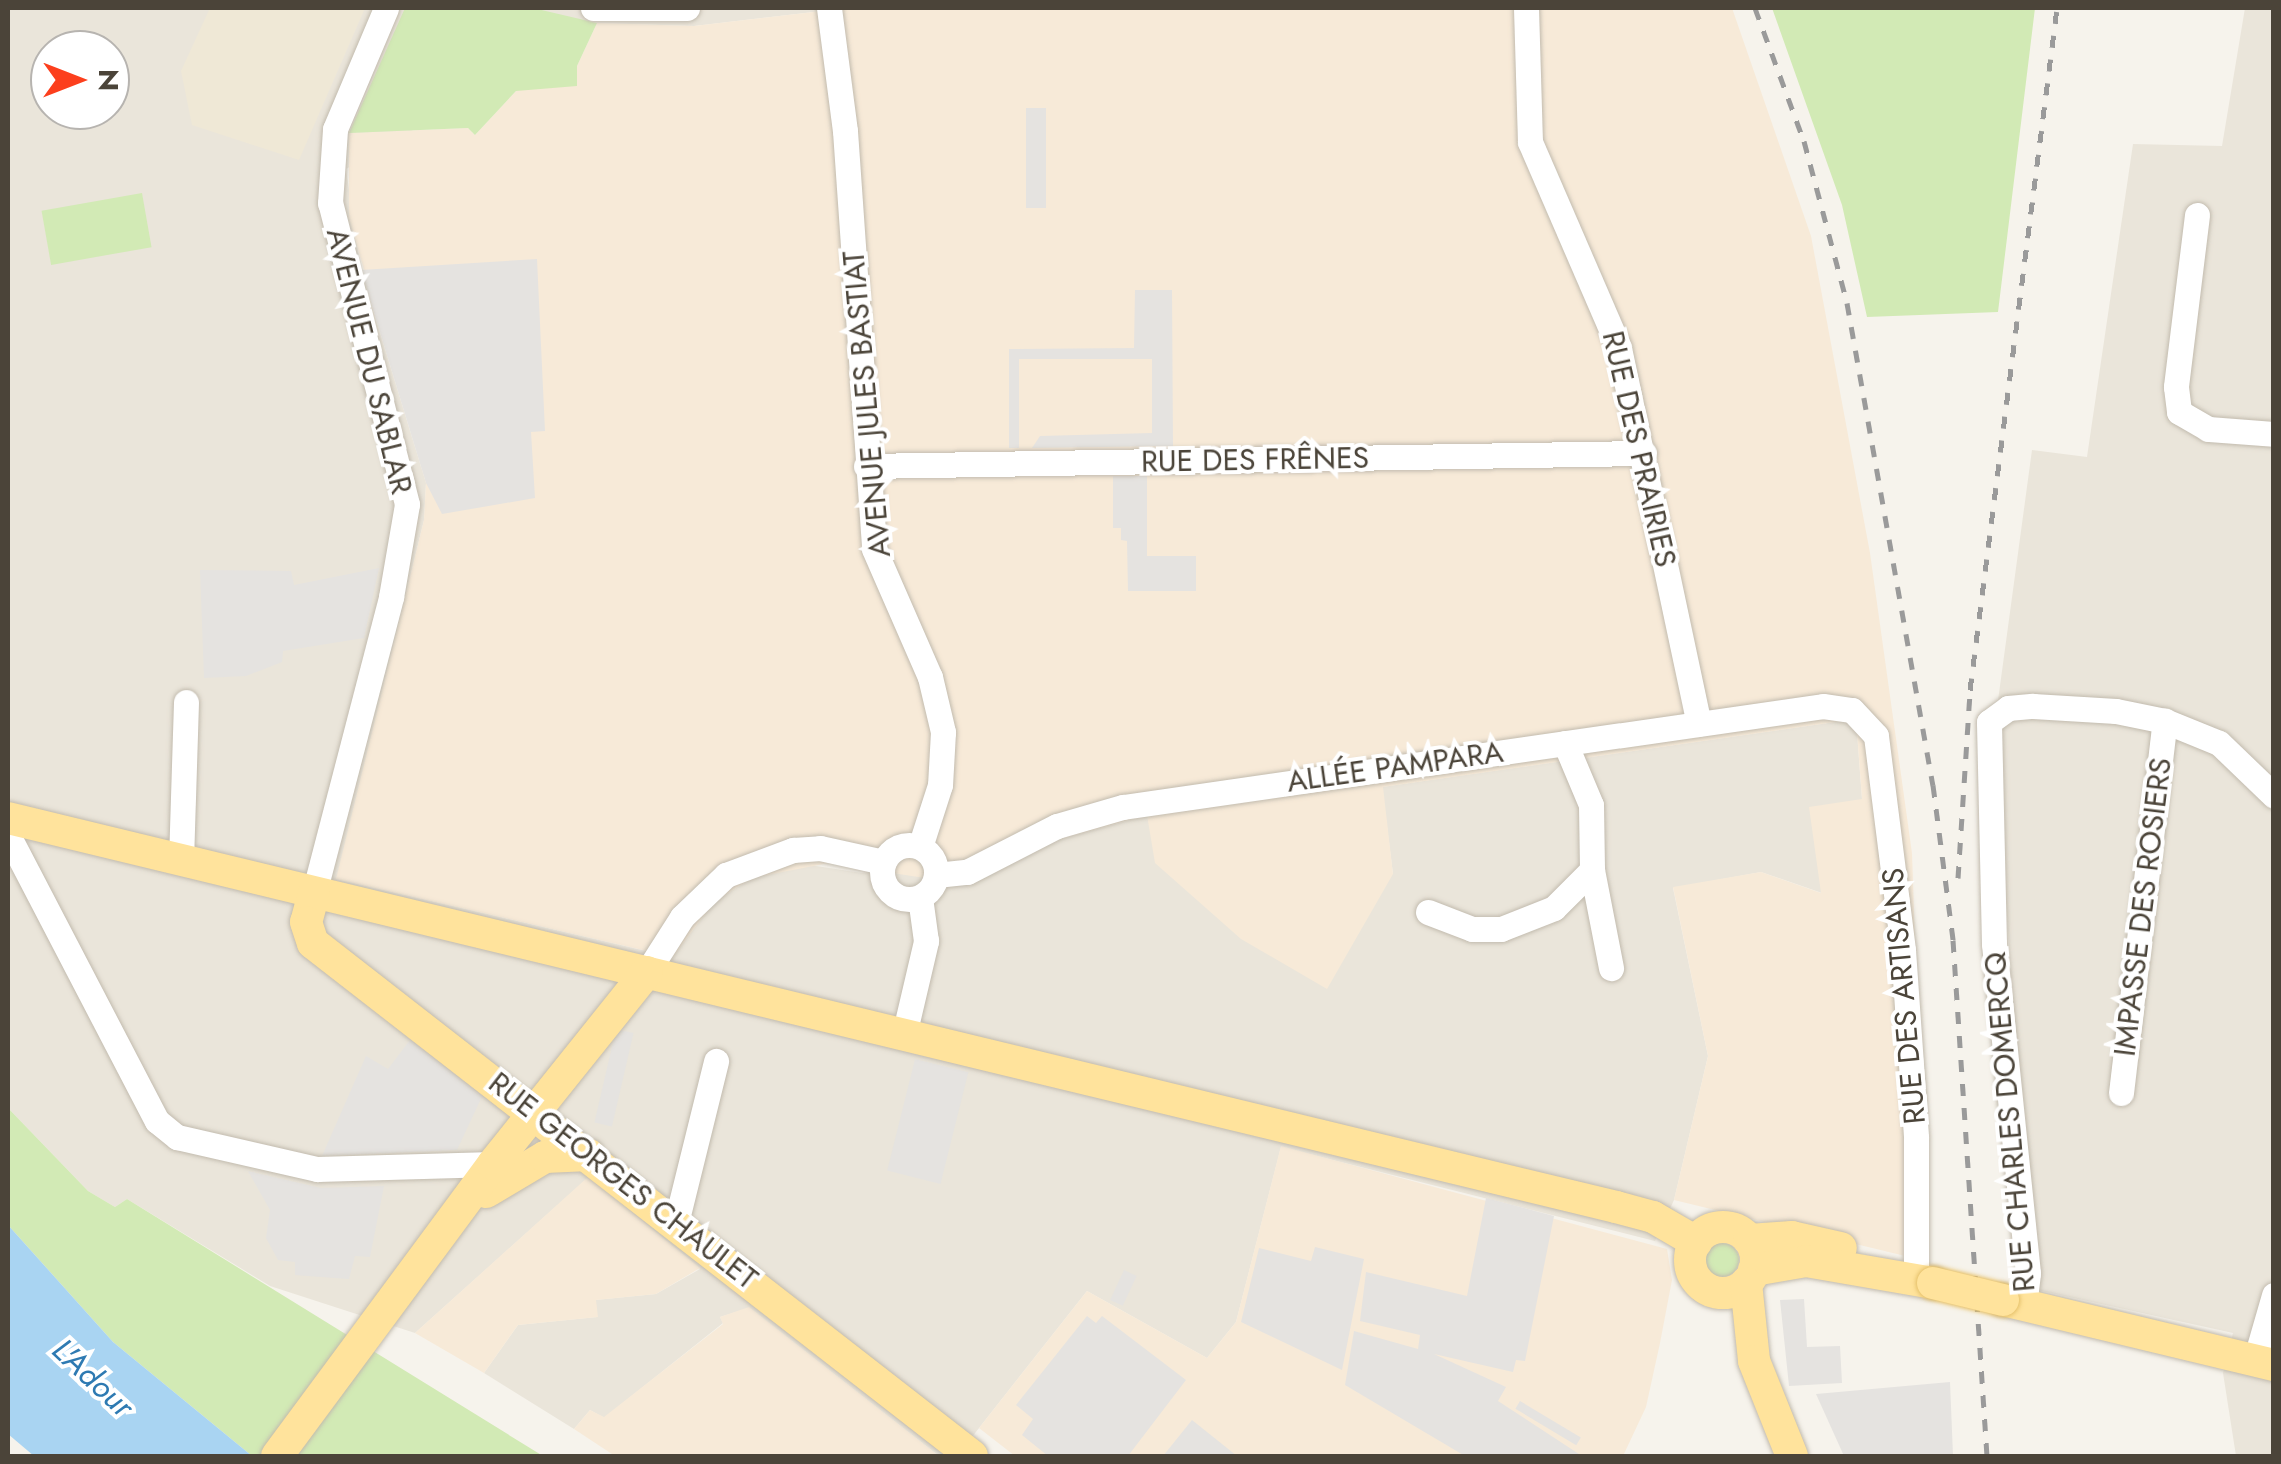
<!DOCTYPE html>
<meta charset="utf-8">
<style>
body{margin:0}
#map{position:relative;width:2281px;height:1464px;overflow:hidden;background:#f6f3ec;font-family:Jost,sans-serif}
div>[style]{position:absolute}
[style*='--x']{left:calc(var(--x)*1px);top:calc(var(--y)*1px);width:calc(var(--w)*1px);rotate:calc(var(--a)*1deg)}
.residential>*{inset:0;background:#eae5da}
.commercial>*{inset:0;background:#f7ead8}
.education>*{inset:0;background:#efe8d6}
.green>*{inset:0;background:#d2eab5;transform-origin:0 0}
.round{border-radius:50%}
.parking>*{inset:0;background:#e5e3e0;transform-origin:0 0}
.water>*{inset:0;background:#a9d4f2}
.roads{filter:drop-shadow(0 0 2px #c2bbae) drop-shadow(0 0 2px #c2bbae)}
.minor>*{height:25px;margin:-12.5px;padding:0 12.5px;transform-origin:12.5px;border-radius:12.5px;background:#fff}
.minor>.ring{margin:-12.5px;padding:0;box-sizing:content-box;background:none;border:25px solid #fff;border-radius:50%}
.major>*{height:32px;margin:-16px;padding:0 16px;transform-origin:16px;border-radius:16px;background:#ffe39c}
.major>.ring{margin:-16px;padding:0;box-sizing:content-box;background:none;border:32px solid #ffe39c;border-radius:50%}
.rail>*{height:5px;margin-top:-2.5px;transform-origin:0;background:repeating-linear-gradient(90deg,#9a9a9a 0 12px,transparent 0 24px)}
.bridges{filter:drop-shadow(0 0 2px #e6c16a) drop-shadow(0 0 2px #e6c16a)}
.major-bridge>*{height:32px;margin:-16px;padding:0 16px;transform-origin:16px;border-radius:16px;background:#ffe39c}
span{translate:-50% -50%;white-space:nowrap;text-align:center;line-height:1.15;-webkit-text-stroke:8px #fff;paint-order:stroke}
.street-label{font-size:30px;color:#4b4439}
.water-label{font-size:32px;color:#2e7ab2;font-style:italic}
.frame{position:absolute;inset:0;border:10px solid #4b4439;pointer-events:none}
.north{position:absolute;left:30px;top:30px;width:100px;height:100px;box-sizing:border-box;background:#fff;border:2px solid #b7b4b0;border-radius:50%;rotate:90deg;font-size:28px;font-weight:700;line-height:40px;text-align:center;color:#4b4439}
.north::after{content:'';display:block;margin:auto;width:35px;height:45px;background:#fc3f1d;clip-path:polygon(50% 0,100% 100%,50% 72%,0 100%)}
</style>
<div id="map">
<div class="residential">
<i style="clip-path:polygon(evenodd,8px 8px,848px 8px,694px 26px,597px 23px,346px 169px,361px 270px,426px 483px,424px 520px,337px 879px,672px 957px,714px 902px,752px 878px,803px 864px,862px 873px,1028px 848px,1148px 815px,1393px 874px,1382px 787px,1856px 719px,1862px 799px,1822px 893px,1761px 872px,1673px 888px,1708px 1056px,1674px 1200px,1655px 1241px,1281px 1147px,1236px 1322px,1207px 1358px,1087px 1291px,957px 1456px,939px 1456px,749px 1308px,720px 1317px,723px 1323px,604px 1418px,590px 1410px,574px 1429px,484px 1373px,518px 1325px,597px 1317px,595px 1300px,656px 1294px,700px 1269px,589px 1177px,415px 1333px,270px 1286px,127px 1199px,115px 1207px,88px 1191px,8px 1108px,8px 8px,50px 50px,110px 50px,110px 110px,50px 110px,50px 50px)"></i>
<i style="clip-path:polygon(2245px 8px,2273px 8px,2273px 1456px,2236px 1456px,2223px 1373px,2233px 1333px,2033px 1289px,1994px 730px,2032px 450px,2087px 457px,2133px 144px,2222px 146px)"></i>
</div>
<div class="commercial">
<i style="clip-path:polygon(848px 8px,1732px 8px,1811px 236px,1870px 553px,1912px 853px,1926px 1261px,1674px 1200px,1708px 1056px,1673px 887px,1761px 872px,1821px 893px,1809px 807px,1862px 799px,1856px 719px,1383px 787px,1393px 874px,1327px 989px,1241px 939px,1155px 863px,1147px 815px,1028px 848px,969px 885px,829px 863px,752px 878px,714px 902px,673px 957px,336px 879px,424px 520px,426px 483px,349px 218px,349px 133px,468px 128px,475px 135px,516px 91px,577px 66px,597px 23px,694px 26px)"></i>
<i style="clip-path:polygon(1281px 1146px,1667px 1249px,1672px 1280px,1660px 1343px,1646px 1407px,1623px 1456px,1015px 1456px,979px 1428px,1087px 1291px,1207px 1358px,1236px 1322px)"></i>
<i style="clip-path:polygon(588px 1177px,700px 1268px,656px 1294px,596px 1300px,598px 1317px,518px 1325px,484px 1373px,415px 1333px)"></i>
<i style="clip-path:polygon(749px 1307px,939px 1456px,615px 1456px,574px 1429px,590px 1410px,604px 1417px,723px 1324px,720px 1317px)"></i>
</div>
<div class="education">
<i style="clip-path:polygon(210px 8px,365px 8px,299px 160px,192px 125px,181px 71px)"></i>
</div>
<div class="green">
<i style="clip-path:polygon(405px 8px,533px 8px,597px 23px,577px 66px,577px 86px,516px 91px,475px 135px,468px 128px,349px 133px)"></i>
<i style="clip-path:polygon(1772px 8px,2035px 8px,1998px 312px,1867px 317px,1842px 205px)"></i>
<i style="left:142px;top:193px;width:55px;height:102px;rotate:80deg"></i>
<i style="clip-path:polygon(8px 1108px,88px 1191px,115px 1207px,127px 1199px,543px 1456px,252px 1456px,113px 1342px,8px 1225px)"></i>
<i class="round" style="left:1705px;top:1243px;width:34px;height:34px"></i>
</div>
<div class="parking">
<i style="left:1026px;top:108px;width:20px;height:100px"></i>
<i style="clip-path:polygon(537px 259px,545px 431px,531px 432px,535px 498px,442px 514px,426px 483px,361px 270px)"></i>
<i style="clip-path:polygon(1135px 290px,1172px 290px,1173px 446px,1032px 448px,1040px 436px,1152px 433px,1152px 359px,1019px 359px,1019px 448px,1009px 448px,1009px 349px,1134px 348px)"></i>
<i style="clip-path:polygon(1113px 476px,1147px 476px,1147px 556px,1196px 556px,1196px 591px,1128px 591px,1127px 541px,1121px 540px,1121px 528px,1113px 528px)"></i>
<i style="clip-path:polygon(379px 568px,364px 638px,283px 651px,282px 662px,246px 676px,204px 678px,200px 570px,291px 571px,294px 585px)"></i>
<i style="left:616px;top:1029px;width:18px;height:96px;rotate:13deg"></i>
<i style="clip-path:polygon(413px 1036px,485px 1090px,457px 1150px,322px 1156px,366px 1056px,388px 1069px)"></i>
<i style="left:915px;top:1059px;width:55px;height:115px;rotate:14deg"></i>
<i style="clip-path:polygon(248px 1171px,321px 1188px,384px 1186px,370px 1257px,355px 1256px,349px 1279px,295px 1275px,295px 1262px,278px 1260px,266px 1238px,270px 1210px)"></i>
<i style="clip-path:polygon(1486px 1198px,1554px 1216px,1525px 1361px,1516px 1360px,1513px 1372px,1434px 1354px,1506px 1387px,1498px 1401px,1582px 1456px,1465px 1456px,1345px 1385px,1354px 1331px,1418px 1349px,1420px 1335px,1360px 1321px,1366px 1272px,1467px 1296px)"></i>
<i style="clip-path:polygon(1315px 1247px,1364px 1259px,1342px 1370px,1241px 1322px,1259px 1248px,1311px 1261px)"></i>
<i style="left:1124px;top:1270px;width:14px;height:33px;rotate:25deg"></i>
<i style="clip-path:polygon(1804px 1299px,1807px 1347px,1840px 1346px,1842px 1383px,1789px 1386px,1780px 1300px)"></i>
<i style="clip-path:polygon(1087px 1316px,1096px 1323px,1102px 1316px,1186px 1380px,1128px 1456px,1048px 1456px,1022px 1435px,1033px 1419px,1016px 1405px)"></i>
<i style="clip-path:polygon(1950px 1382px,1953px 1456px,1844px 1456px,1816px 1394px)"></i>
<i style="left:1520px;top:1401px;width:71px;height:9px;rotate:31deg"></i>
<i style="clip-path:polygon(1192px 1420px,1237px 1456px,1163px 1456px)"></i>
</div>
<div class="water">
<i style="clip-path:polygon(8px 1225px,113px 1342px,252px 1456px,34px 1456px,8px 1434px)"></i>
</div>
<div class="roads">
<div class="minor">
<i style="--x:593;--y:8;--w:94;--a:0"></i>
<i style="--x:829;--y:8;--w:124;--a:82.6"></i>
<i style="--x:845;--y:131;--w:419;--a:86"></i>
<i style="--x:874;--y:549;--w:140;--a:66.4"></i>
<i style="--x:930;--y:677;--w:57;--a:76.7"></i>
<i style="--x:943;--y:732;--w:53;--a:93.2"></i>
<i style="--x:940;--y:785;--w:65;--a:107.9"></i>
<i style="--x:1526;--y:8;--w:134;--a:88.3"></i>
<i style="--x:1530;--y:142;--w:224;--a:66.6"></i>
<i style="--x:1619;--y:348;--w:384;--a:78"></i>
<i style="--x:2197;--y:215;--w:173;--a:97"></i>
<i style="--x:2176;--y:387;--w:25;--a:83"></i>
<i style="--x:2179;--y:412;--w:34;--a:30"></i>
<i style="--x:2208;--y:429;--w:66;--a:4.3"></i>
<i style="--x:866;--y:466;--w:778;--a:-0.96"></i>
<i style="--x:1565;--y:743;--w:67;--a:67.2"></i>
<i style="--x:1591;--y:805;--w:65;--a:89.1"></i>
<i style="--x:1592;--y:870;--w:100;--a:79"></i>
<i style="--x:8;--y:835;--w:322;--a:62.5"></i>
<i style="--x:157;--y:1121;--w:26;--a:39"></i>
<i style="--x:177;--y:1137;--w:144;--a:12.9"></i>
<i style="--x:317;--y:1169;--w:176;--a:-1.6"></i>
<i class="ring" style="left:882px;top:845px;width:29px;height:29px"></i>
<i style="--x:181;--y:861;--w:159;--a:-88.2"></i>
<i style="--x:936;--y:875;--w:31;--a:-6"></i>
<i style="--x:967;--y:872;--w:101;--a:-27.1"></i>
<i style="--x:1057;--y:826;--w:69;--a:-16.1"></i>
<i style="--x:1123;--y:807;--w:707;--a:-8.21"></i>
<i style="--x:1823;--y:706;--w:29;--a:8"></i>
<i style="--x:1852;--y:710;--w:35;--a:47"></i>
<i style="--x:1876;--y:736;--w:216;--a:82.8"></i>
<i style="--x:1903;--y:950;--w:188;--a:86"></i>
<i style="--x:1916;--y:1138;--w:141;--a:90"></i>
<i style="--x:314;--y:893;--w:306;--a:-75.4"></i>
<i style="--x:391;--y:597;--w:94;--a:-80.2"></i>
<i style="--x:407;--y:504;--w:311;--a:-104.3"></i>
<i style="--x:330;--y:203;--w:74;--a:-86.1"></i>
<i style="--x:335;--y:129;--w:131;--a:-67.1"></i>
<i style="--x:1428;--y:912;--w:47;--a:21.1"></i>
<i style="--x:1472;--y:929;--w:29;--a:0"></i>
<i style="--x:1501;--y:929;--w:57;--a:-21.6"></i>
<i style="--x:1554;--y:908;--w:54;--a:-45"></i>
<i style="--x:647;--y:972;--w:65;--a:-57.5"></i>
<i style="--x:682;--y:917;--w:61;--a:-43.7"></i>
<i style="--x:726;--y:875;--w:72;--a:-20.5"></i>
<i style="--x:793;--y:850;--w:27;--a:-4"></i>
<i style="--x:820;--y:848;--w:65;--a:12.5"></i>
<i style="--x:904;--y:1035;--w:97;--a:-76.8"></i>
<i style="--x:926;--y:941;--w:44;--a:-97.8"></i>
<i style="--x:2121;--y:1093;--w:375;--a:-83.3"></i>
<i style="--x:676;--y:1223;--w:167;--a:-76.1"></i>
<i style="--x:2024;--y:1306;--w:33;--a:-83"></i>
<i style="--x:2028;--y:1273;--w:331;--a:-95.9"></i>
<i style="--x:1994;--y:944;--w:222;--a:-91.3"></i>
<i style="--x:1989;--y:722;--w:24;--a:-36"></i>
<i style="--x:2008;--y:708;--w:25;--a:-5"></i>
<i style="--x:2033;--y:706;--w:83;--a:3.4"></i>
<i style="--x:2116;--y:711;--w:50;--a:11.5"></i>
<i style="--x:2165;--y:721;--w:58;--a:22.2"></i>
<i style="--x:2219;--y:743;--w:76;--a:43.9"></i>
<i style="--x:2255;--y:1361;--w:69;--a:-73.9"></i>
</div>
<div class="major">
<i style="--x:8;--y:818;--w:1654;--a:13.6"></i>
<i style="--x:1616;--y:1207;--w:38;--a:15"></i>
<i style="--x:1653;--y:1217;--w:50;--a:30.2"></i>
<i style="--x:314;--y:893;--w:30;--a:105"></i>
<i style="--x:306;--y:922;--w:22;--a:72"></i>
<i style="--x:313;--y:943;--w:835;--a:37.9"></i>
<i style="--x:486;--y:1192;--w:69;--a:-30.7"></i>
<i style="--x:545;--y:1157;--w:44;--a:-2.6"></i>
<i class="ring" style="left:1690px;top:1227px;width:34px;height:34px"></i>
<i style="--x:1749;--y:1240;--w:43;--a:-4"></i>
<i style="--x:1792;--y:1237;--w:50;--a:12.7"></i>
<i style="--x:1754;--y:1270;--w:53;--a:-9.8"></i>
<i style="--x:1806;--y:1261;--w:129;--a:9.8"></i>
<i style="--x:1746;--y:1283;--w:78;--a:84.1"></i>
<i style="--x:1754;--y:1361;--w:102;--a:68.2"></i>
<i style="--x:2003;--y:1300;--w:279;--a:13.5"></i>
<i style="--x:277;--y:1456;--w:363;--a:-53.5"></i>
<i style="--x:493;--y:1164;--w:246;--a:-51.3"></i>
</div>
</div>
<div class="rail">
<i style="--x:1755;--y:8;--w:142;--a:69.8"></i>
<i style="--x:1804;--y:141;--w:168;--a:75.1"></i>
<i style="--x:1847;--y:303;--w:490;--a:79.9"></i>
<i style="--x:1933;--y:785;--w:156;--a:82.6"></i>
<i style="--x:1953;--y:940;--w:517;--a:86.23"></i>
<i style="--x:1958;--y:878;--w:188;--a:-86.3"></i>
<i style="--x:1970;--y:690;--w:688;--a:-82.73"></i>
</div>
<div class="bridges">
<div class="major-bridge">
<i style="--x:1933;--y:1283;--w:72;--a:13.7"></i>
</div>
</div>
<div class="street-label">
<span style="left:369px;top:361px;rotate:76deg">AVENUE DU SABLAR</span>
<span style="left:867px;top:404px;rotate:-95deg">AVENUE JULES BASTIAT</span>
<span style="left:1639px;top:449px;rotate:77deg">RUE DES PRAIRIES</span>
<span style="left:1255px;top:460px;rotate:-1deg">RUE DES FRÊNES</span>
<span style="left:1395px;top:767px;rotate:-8deg">ALLÉE PAMPARA</span>
<span style="left:2143px;top:907px;rotate:-83deg">IMPASSE DES ROSIERS</span>
<span style="left:1904px;top:996px;rotate:-95deg">RUE DES ARTISANS</span>
<span style="left:2010px;top:1122px;rotate:-95deg">RUE CHARLES DOMERCQ</span>
<span style="left:623px;top:1181px;rotate:38deg">RUE GEORGES CHAULET</span>
</div>
<div class="water-label">
<span style="left:93px;top:1378px;rotate:43deg">L'Adour</span>
</div>
<div class="frame"></div>
<div class="north">N</div>
</div>
